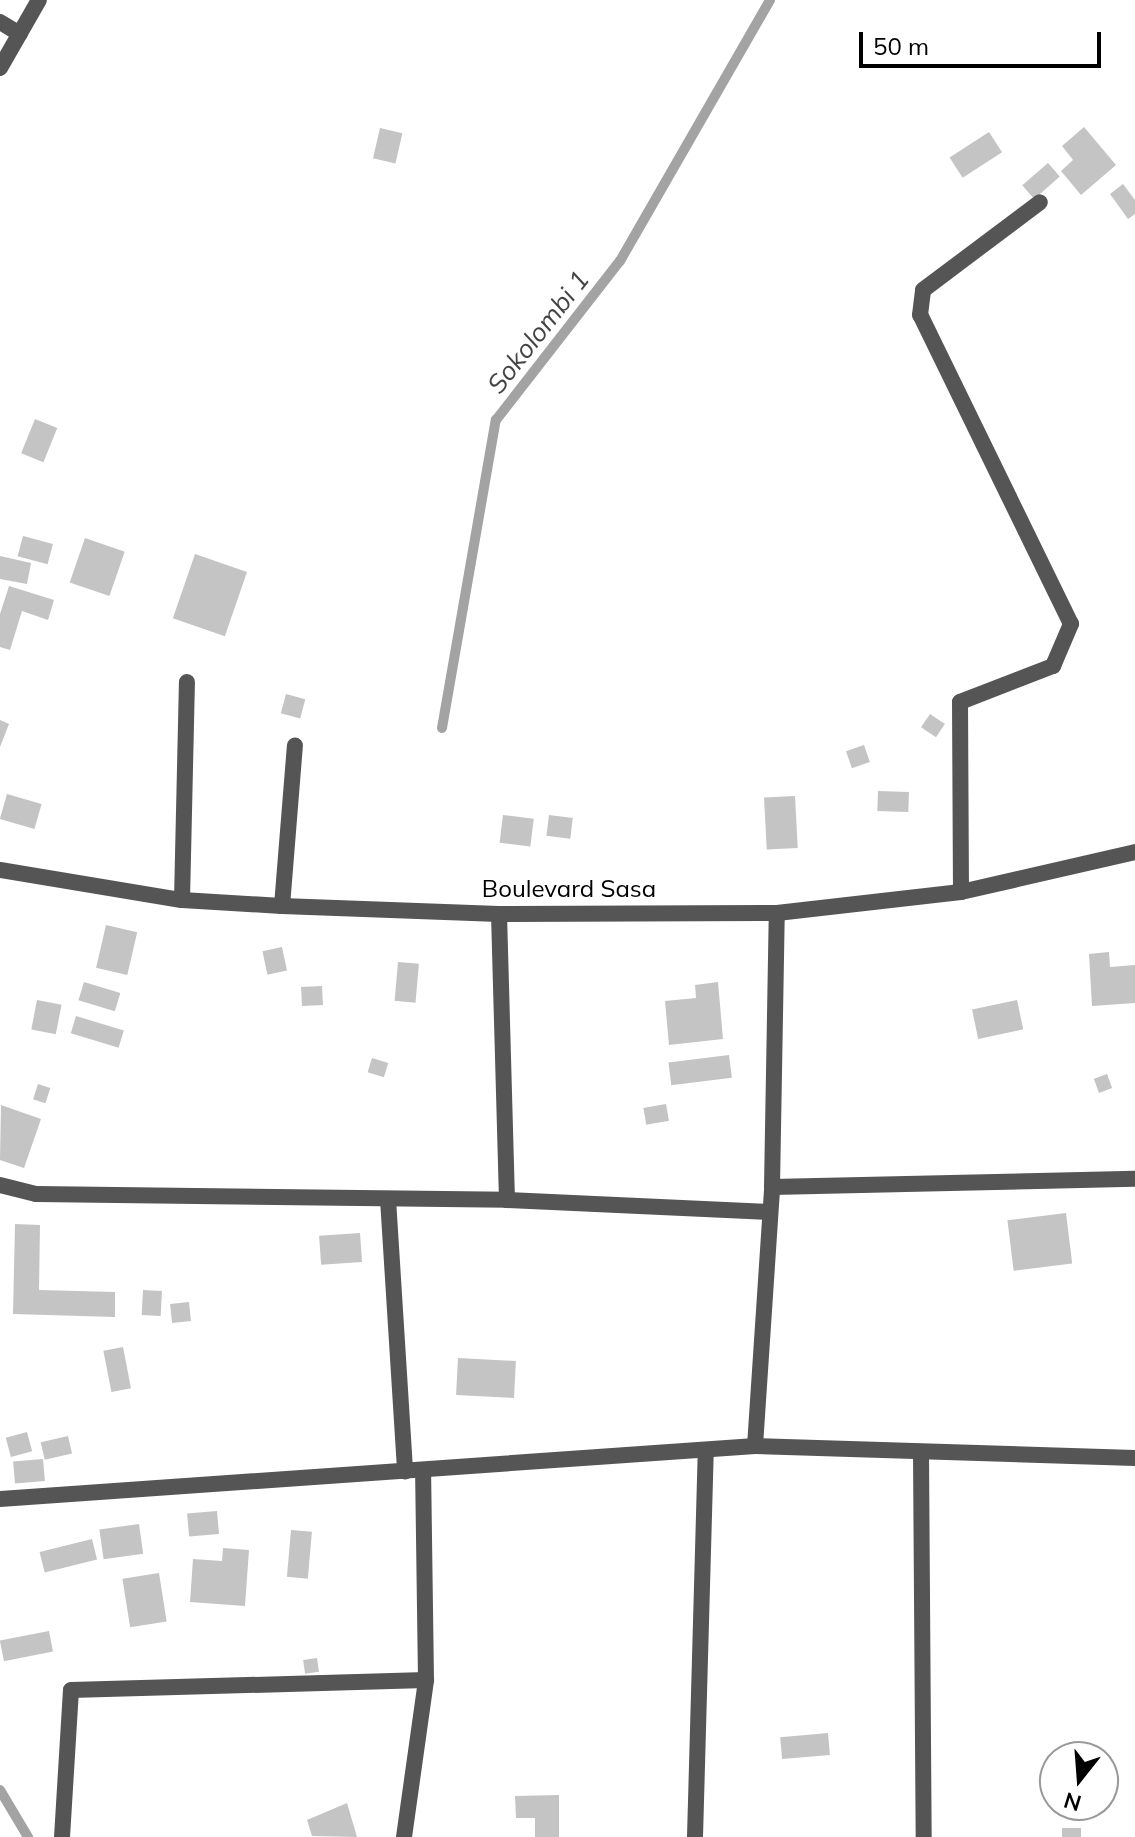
<!DOCTYPE html>
<style>
body{margin:0}
#map{position:relative;width:1135px;height:1837px;overflow:hidden;background:#fff;font-family:Mulish,sans-serif}
div>[style]{position:absolute}
[style*='--x']{left:calc(var(--x)*1px);top:calc(var(--y)*1px);width:calc(var(--w)*1px);rotate:calc(var(--a)*1deg)}
.stream>*{height:10px;margin:-5px;padding:0 5px;transform-origin:5px;border-radius:5px;background:#a3a3a3}
.building>*{inset:0;background:#c4c4c4;transform-origin:0 0}
.service>*{height:16px;margin:-8px;padding:0 8px;transform-origin:8px;border-radius:8px;background:#555}
.minor>*{height:16px;margin:-8px;padding:0 8px;transform-origin:8px;border-radius:8px;background:#555}
.tertiary>*{height:16px;margin:-8px;padding:0 8px;transform-origin:8px;border-radius:8px;background:#555}
span{translate:-50% -50%;white-space:nowrap;text-align:center;line-height:1.15;-webkit-text-stroke:7px #fff;paint-order:stroke}
.street-label{font-size:24px;color:#000}
.water-label{font-size:26px;color:#444;font-style:italic}
.north{position:absolute;left:1039px;top:1741px;width:80px;height:80px;box-sizing:border-box;background:#fff;border:2px solid #999;border-radius:50%;rotate:197deg;font-size:22px;font-weight:700;line-height:32px;text-align:center;color:#000}
.north::after{content:'';display:block;margin:auto;width:28px;height:36px;background:#000;clip-path:polygon(50% 0,100% 100%,50% 72%,0 100%)}
.scale{position:absolute;left:859px;top:32px;width:242px;height:36px;box-sizing:border-box;border:4px solid #000;border-top:0;padding-left:10px;font-size:24px;line-height:28px;white-space:nowrap;color:#000;-webkit-text-stroke:6px #fff;paint-order:stroke}
</style>
<div id="map">
<div class="stream">
<i style="--x:442;--y:728;--w:313;--a:-80.1"></i>
<i style="--x:496;--y:420;--w:202;--a:-52.1"></i>
<i style="--x:620;--y:261;--w:301;--a:-60.1"></i>
<i style="--x:0;--y:1790;--w:55;--a:59.2"></i>
</div>
<div class="building">
<i style="clip-path:polygon(1084px 127px,1116px 165px,1081px 195px,1061px 171px,1073px 160px,1062px 146px)"></i>
<i style="left:380px;top:128px;width:23px;height:31px;rotate:13deg"></i>
<i style="left:989px;top:132px;width:24px;height:47px;rotate:57deg"></i>
<i style="left:1048px;top:163px;width:18px;height:34px;rotate:49deg"></i>
<i style="clip-path:polygon(1123px 184px,1135px 200px,1135px 214px,1128px 219px,1110px 194px)"></i>
<i style="left:35px;top:419px;width:24px;height:37px;rotate:22deg"></i>
<i style="left:23px;top:536px;width:31px;height:21px;rotate:15deg"></i>
<i style="left:85px;top:538px;width:42px;height:47px;rotate:19deg"></i>
<i style="left:195px;top:554px;width:55px;height:68px;rotate:19deg"></i>
<i style="clip-path:polygon(0 556px,31px 563px,27px 584px,0 579px)"></i>
<i style="clip-path:polygon(9px 586px,54px 600px,48px 620px,22px 611px,10px 650px,0 647px,0 614px)"></i>
<i style="left:286px;top:694px;width:20px;height:20px;rotate:15deg"></i>
<i style="left:930px;top:714px;width:18px;height:16px;rotate:34deg"></i>
<i style="clip-path:polygon(0 720px,9px 724px,0 747px)"></i>
<i style="left:864px;top:745px;width:18px;height:19px;rotate:71deg"></i>
<i style="left:878px;top:791px;width:31px;height:20px;rotate:2deg"></i>
<i style="left:7px;top:794px;width:36px;height:26px;rotate:16deg"></i>
<i style="left:795px;top:796px;width:52px;height:31px;rotate:87deg"></i>
<i style="left:503px;top:815px;width:31px;height:28px;rotate:7deg"></i>
<i style="left:549px;top:815px;width:24px;height:21px;rotate:7deg"></i>
<i style="left:106px;top:925px;width:32px;height:44px;rotate:13deg"></i>
<i style="left:282px;top:947px;width:24px;height:20px;rotate:78deg"></i>
<i style="clip-path:polygon(1109px 952px,1110px 967px,1135px 965px,1135px 1003px,1092px 1006px,1089px 954px)"></i>
<i style="left:398px;top:962px;width:21px;height:39px;rotate:5deg"></i>
<i style="left:84px;top:982px;width:38px;height:19px;rotate:17deg"></i>
<i style="clip-path:polygon(718px 982px,723px 1039px,669px 1045px,665px 1001px,696px 998px,695px 985px)"></i>
<i style="left:322px;top:986px;width:19px;height:21px;rotate:87deg"></i>
<i style="left:37px;top:1000px;width:25px;height:30px;rotate:11deg"></i>
<i style="left:1017px;top:1000px;width:30px;height:46px;rotate:78deg"></i>
<i style="left:76px;top:1016px;width:50px;height:18px;rotate:17deg"></i>
<i style="left:729px;top:1055px;width:23px;height:61px;rotate:83deg"></i>
<i style="left:372px;top:1058px;width:17px;height:15px;rotate:17deg"></i>
<i style="left:1107px;top:1074px;width:15px;height:14px;rotate:70deg"></i>
<i style="left:38px;top:1084px;width:13px;height:16px;rotate:18deg"></i>
<i style="left:666px;top:1104px;width:17px;height:23px;rotate:80deg"></i>
<i style="clip-path:polygon(1px 1105px,41px 1119px,24px 1168px,0 1160px)"></i>
<i style="left:1066px;top:1213px;width:51px;height:59px;rotate:83deg"></i>
<i style="clip-path:polygon(15px 1224px,40px 1225px,39px 1290px,115px 1292px,115px 1317px,13px 1314px)"></i>
<i style="left:360px;top:1233px;width:29px;height:41px;rotate:86deg"></i>
<i style="left:143px;top:1290px;width:19px;height:25px;rotate:3deg"></i>
<i style="left:189px;top:1302px;width:19px;height:19px;rotate:84deg"></i>
<i style="left:123px;top:1347px;width:42px;height:20px;rotate:79deg"></i>
<i style="left:458px;top:1358px;width:58px;height:37px;rotate:3deg"></i>
<i style="left:27px;top:1432px;width:20px;height:22px;rotate:75deg"></i>
<i style="left:68px;top:1436px;width:18px;height:28px;rotate:77deg"></i>
<i style="left:43px;top:1459px;width:22px;height:30px;rotate:85deg"></i>
<i style="left:217px;top:1511px;width:23px;height:30px;rotate:85deg"></i>
<i style="left:139px;top:1524px;width:30px;height:40px;rotate:82deg"></i>
<i style="left:291px;top:1530px;width:21px;height:47px;rotate:5deg"></i>
<i style="left:92px;top:1539px;width:21px;height:54px;rotate:76deg"></i>
<i style="clip-path:polygon(223px 1548px,249px 1550px,245px 1606px,190px 1602px,193px 1559px,222px 1561px)"></i>
<i style="left:159px;top:1573px;width:49px;height:37px;rotate:81deg"></i>
<i style="left:49px;top:1631px;width:21px;height:50px;rotate:79deg"></i>
<i style="left:317px;top:1658px;width:14px;height:14px;rotate:82deg"></i>
<i style="left:828px;top:1733px;width:22px;height:48px;rotate:85deg"></i>
<i style="clip-path:polygon(559px 1795px,559px 1837px,535px 1837px,535px 1818px,516px 1818px,515px 1796px)"></i>
<i style="clip-path:polygon(347px 1803px,357px 1837px,312px 1836px,307px 1820px)"></i>
<i style="left:1062px;top:1828px;width:19px;height:9px"></i>
</div>
<div class="service">
<i style="--x:961;--y:892;--w:190;--a:-90.3"></i>
<i style="--x:960;--y:702;--w:100;--a:-21.2"></i>
<i style="--x:1053;--y:666;--w:46;--a:-66.8"></i>
<i style="--x:1071;--y:624;--w:344;--a:-116"></i>
<i style="--x:920;--y:315;--w:25;--a:-83"></i>
<i style="--x:923;--y:290;--w:146;--a:-36.9"></i>
<i style="--x:182;--y:900;--w:218;--a:-88.7"></i>
<i style="--x:282;--y:906;--w:161;--a:-85.4"></i>
</div>
<div class="minor">
<i style="--x:0;--y:22;--w:23;--a:31"></i>
<i style="--x:499;--y:914;--w:286;--a:88.4"></i>
<i style="--x:0;--y:1185;--w:37;--a:14"></i>
<i style="--x:36;--y:1194;--w:471;--a:0.7"></i>
<i style="--x:507;--y:1200;--w:263;--a:2.6"></i>
<i style="--x:772;--y:1187;--w:363;--a:-1.3"></i>
<i style="--x:388;--y:1199;--w:273;--a:86.4"></i>
<i style="--x:755;--y:1446;--w:260;--a:-86.2"></i>
<i style="--x:772;--y:1187;--w:274;--a:-89"></i>
<i style="--x:921;--y:1454;--w:383;--a:89.6"></i>
<i style="--x:0;--y:1499;--w:757;--a:-4.02"></i>
<i style="--x:755;--y:1446;--w:380;--a:1.8"></i>
<i style="--x:62;--y:1837;--w:147;--a:-86.5"></i>
<i style="--x:71;--y:1690;--w:355;--a:-1.6"></i>
<i style="--x:404;--y:1837;--w:159;--a:-82"></i>
<i style="--x:426;--y:1680;--w:209;--a:-90.8"></i>
<i style="--x:695;--y:1837;--w:384;--a:-88.4"></i>
</div>
<div class="tertiary">
<i style="--x:0;--y:68;--w:78;--a:-60.2"></i>
<i style="--x:0;--y:870;--w:184;--a:9.4"></i>
<i style="--x:182;--y:900;--w:100;--a:3.4"></i>
<i style="--x:282;--y:906;--w:217;--a:2.1"></i>
<i style="--x:499;--y:914;--w:278;--a:-0.2"></i>
<i style="--x:777;--y:913;--w:185;--a:-6.5"></i>
<i style="--x:961;--y:892;--w:179;--a:-12.9"></i>
</div>
<div class="street-label">
<span style="left:569px;top:889px">Boulevard Sasa</span>
</div>
<div class="water-label">
<span style="left:538px;top:332px;rotate:-52deg">Sokolombi 1</span>
</div>
<div class="north">N</div>
<div class="scale">50 m</div>
</div>
